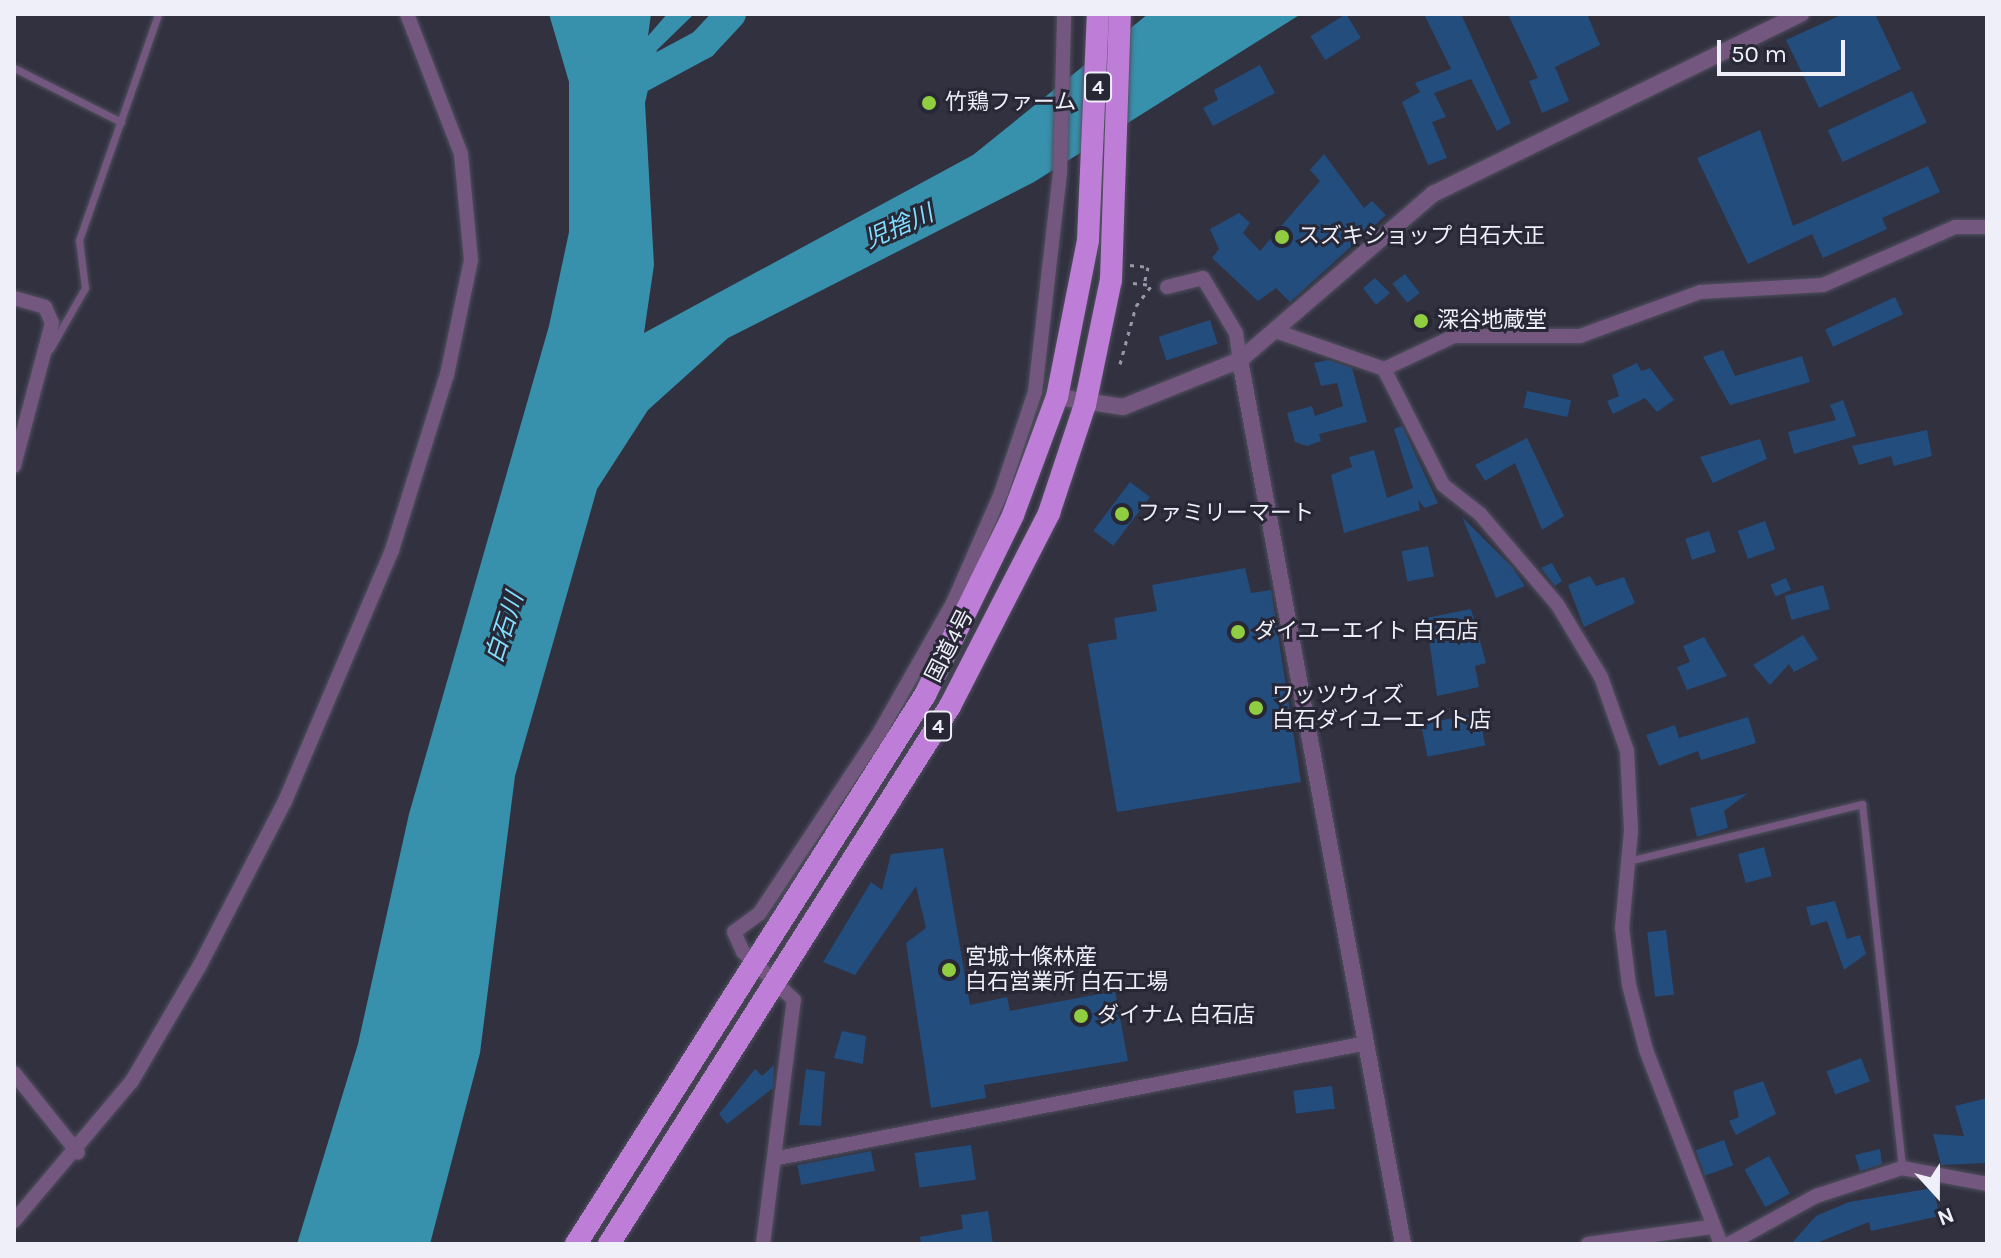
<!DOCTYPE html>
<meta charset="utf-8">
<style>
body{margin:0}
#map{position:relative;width:2001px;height:1258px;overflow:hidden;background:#313140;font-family:Karla,"Noto Sans JP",sans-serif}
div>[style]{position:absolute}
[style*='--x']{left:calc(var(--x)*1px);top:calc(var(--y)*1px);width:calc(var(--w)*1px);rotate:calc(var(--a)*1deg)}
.water>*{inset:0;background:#3790ac}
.river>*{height:30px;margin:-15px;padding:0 15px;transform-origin:15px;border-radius:15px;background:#3790ac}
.building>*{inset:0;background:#234d7d;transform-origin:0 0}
.path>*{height:3px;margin-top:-1.5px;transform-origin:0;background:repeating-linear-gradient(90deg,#9999a6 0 4px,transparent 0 10px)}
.roads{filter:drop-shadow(0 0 2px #4f4f5e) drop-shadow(0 0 2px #4f4f5e)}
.service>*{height:7px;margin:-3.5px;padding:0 3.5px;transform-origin:3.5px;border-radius:3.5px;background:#73577e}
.minor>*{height:14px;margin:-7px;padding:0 7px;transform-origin:7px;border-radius:7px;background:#73577e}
.tertiary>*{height:16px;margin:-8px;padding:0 8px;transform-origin:8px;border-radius:8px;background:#73577e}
.trunk>*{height:22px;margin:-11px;padding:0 11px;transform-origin:11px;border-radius:11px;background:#be7ed8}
.dots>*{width:22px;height:22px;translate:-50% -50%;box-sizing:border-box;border:4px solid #272736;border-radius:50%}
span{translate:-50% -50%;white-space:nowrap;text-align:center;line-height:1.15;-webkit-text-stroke:6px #272736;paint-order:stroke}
.shield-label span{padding:2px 6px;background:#272736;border:2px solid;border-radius:6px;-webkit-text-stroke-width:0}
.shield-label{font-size:20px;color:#efeff9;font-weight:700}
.poi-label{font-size:22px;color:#efeff9}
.left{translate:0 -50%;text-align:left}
.street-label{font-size:22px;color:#efeff9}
.water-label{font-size:24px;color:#82defe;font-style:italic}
.frame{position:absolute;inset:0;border:16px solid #efeff9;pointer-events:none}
.north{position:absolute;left:1897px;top:1154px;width:80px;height:80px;-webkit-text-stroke:6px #272736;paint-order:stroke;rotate:159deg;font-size:22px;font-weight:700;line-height:32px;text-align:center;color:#efeff9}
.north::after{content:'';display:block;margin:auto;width:28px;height:36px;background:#efeff9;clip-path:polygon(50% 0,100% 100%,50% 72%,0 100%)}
.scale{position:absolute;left:1717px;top:40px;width:128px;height:36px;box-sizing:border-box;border:4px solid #efeff9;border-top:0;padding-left:10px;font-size:24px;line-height:28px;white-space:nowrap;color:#efeff9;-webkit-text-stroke:6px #272736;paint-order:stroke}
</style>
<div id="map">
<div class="water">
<i style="clip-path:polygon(549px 14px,651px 14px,648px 36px,667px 14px,694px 14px,657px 50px,645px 103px,654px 265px,644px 333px,973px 155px,1148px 14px,1301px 14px,1034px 182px,728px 338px,648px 410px,597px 489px,515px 776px,480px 1053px,430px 1244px,297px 1244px,358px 1044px,409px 814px,549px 326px,569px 232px,569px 82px)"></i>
</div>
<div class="river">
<i style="--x:614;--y:92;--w:101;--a:-28.3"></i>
<i style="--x:703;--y:44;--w:41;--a:-47"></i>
</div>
<div class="building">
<i style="left:1346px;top:14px;width:28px;height:42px;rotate:58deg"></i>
<i style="clip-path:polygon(1424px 14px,1461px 14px,1511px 123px,1497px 131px,1471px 79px,1434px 93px,1446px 117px,1432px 122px,1447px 158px,1428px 165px,1402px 102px,1420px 92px,1415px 83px,1451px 69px)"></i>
<i style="clip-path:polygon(1508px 14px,1587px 14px,1600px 45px,1555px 67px,1569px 101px,1542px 113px,1529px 81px,1538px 78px)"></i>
<i style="clip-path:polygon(1843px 14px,1875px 14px,1901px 69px,1819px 108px,1786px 40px)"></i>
<i style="clip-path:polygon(1260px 65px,1275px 93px,1213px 126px,1203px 108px,1218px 100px,1214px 90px)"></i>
<i style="left:1912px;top:91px;width:35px;height:93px;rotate:65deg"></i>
<i style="clip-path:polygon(1760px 130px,1793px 226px,1928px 166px,1940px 192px,1882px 218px,1887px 229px,1823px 258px,1812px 234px,1748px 264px,1697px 158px)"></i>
<i style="clip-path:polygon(1324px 154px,1364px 208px,1372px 201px,1386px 215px,1290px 302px,1276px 288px,1258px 301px,1212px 258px,1219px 249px,1210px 229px,1239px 213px,1250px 223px,1243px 233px,1260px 251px,1320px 181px,1310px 170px)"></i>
<i style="left:1405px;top:274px;width:24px;height:16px;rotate:52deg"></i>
<i style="clip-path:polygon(1375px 278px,1390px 293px,1376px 305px,1363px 288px)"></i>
<i style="left:1895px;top:297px;width:19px;height:77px;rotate:65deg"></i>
<i style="left:1210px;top:320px;width:25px;height:54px;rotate:72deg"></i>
<i style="clip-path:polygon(1723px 350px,1735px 376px,1802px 356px,1810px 382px,1730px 405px,1703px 357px)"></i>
<i style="clip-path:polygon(1328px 360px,1352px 368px,1367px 422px,1319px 434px,1321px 441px,1307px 446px,1295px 442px,1287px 413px,1312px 406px,1315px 416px,1343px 406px,1337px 383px,1321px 386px,1314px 363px)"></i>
<i style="clip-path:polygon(1637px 363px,1641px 371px,1650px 368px,1674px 400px,1657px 412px,1645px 398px,1613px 414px,1607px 401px,1619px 396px,1612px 375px)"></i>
<i style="left:1527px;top:391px;width:45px;height:17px;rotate:12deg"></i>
<i style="clip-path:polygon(1843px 400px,1856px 436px,1794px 454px,1788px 432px,1836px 420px,1830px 405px)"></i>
<i style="clip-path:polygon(1402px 426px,1438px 503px,1425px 508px,1418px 500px,1420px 510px,1344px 533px,1331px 475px,1352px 467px,1349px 457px,1374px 450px,1387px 498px,1413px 488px,1394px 429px)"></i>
<i style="clip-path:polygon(1927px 430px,1932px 456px,1894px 466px,1891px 456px,1859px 465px,1852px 446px)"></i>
<i style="clip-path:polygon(1527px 438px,1564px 516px,1542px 530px,1515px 463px,1485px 481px,1475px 465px)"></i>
<i style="clip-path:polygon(1760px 439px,1767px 459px,1713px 483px,1700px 457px)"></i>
<i style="left:1130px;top:482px;width:25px;height:61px;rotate:37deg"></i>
<i style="clip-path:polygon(1462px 517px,1512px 567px,1525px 586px,1496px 598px)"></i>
<i style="left:1765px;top:521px;width:30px;height:29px;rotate:70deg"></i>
<i style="left:1709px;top:531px;width:22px;height:25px;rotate:72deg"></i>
<i style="left:1428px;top:546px;width:31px;height:27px;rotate:79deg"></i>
<i style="clip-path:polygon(1552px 563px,1562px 581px,1555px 586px,1541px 568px)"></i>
<i style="clip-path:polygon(1245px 568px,1251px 593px,1271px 590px,1301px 782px,1117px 812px,1088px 644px,1117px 639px,1114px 618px,1157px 611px,1152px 585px)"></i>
<i style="clip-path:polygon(1590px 576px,1596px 586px,1624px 577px,1635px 603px,1584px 627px,1568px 585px)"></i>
<i style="left:1786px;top:578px;width:13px;height:17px;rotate:67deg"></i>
<i style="left:1823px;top:585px;width:25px;height:40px;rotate:74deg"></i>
<i style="clip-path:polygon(1471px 609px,1486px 663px,1475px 666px,1479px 687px,1437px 696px,1426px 618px)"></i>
<i style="clip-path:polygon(1803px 635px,1818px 659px,1794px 672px,1789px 664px,1770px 685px,1753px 665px)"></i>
<i style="clip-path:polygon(1704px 637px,1727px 676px,1687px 690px,1677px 667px,1690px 662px,1683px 646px)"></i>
<i style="left:1479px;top:713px;width:33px;height:59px;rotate:79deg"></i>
<i style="clip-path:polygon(1748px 717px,1756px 743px,1701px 760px,1698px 751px,1659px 766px,1646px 735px,1675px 725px,1679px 738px)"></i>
<i style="clip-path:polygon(1748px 793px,1724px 811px,1728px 828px,1697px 837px,1690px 808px)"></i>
<i style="left:1764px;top:847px;width:30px;height:27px;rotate:75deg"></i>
<i style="clip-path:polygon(943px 848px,970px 1005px,1007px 997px,1010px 1011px,1115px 991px,1128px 1061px,984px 1085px,986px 1098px,931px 1108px,906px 943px,926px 928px,916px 886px,855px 975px,823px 962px,871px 882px,882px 890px,891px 854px)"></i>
<i style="clip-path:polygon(1835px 901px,1847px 939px,1860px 935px,1866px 954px,1844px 970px,1827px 921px,1811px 926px,1806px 907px)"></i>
<i style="left:1666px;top:930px;width:65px;height:19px;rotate:83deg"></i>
<i style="clip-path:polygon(842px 1031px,866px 1036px,863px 1064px,834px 1058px)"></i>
<i style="left:1861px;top:1058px;width:25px;height:37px;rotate:69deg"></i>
<i style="clip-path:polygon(774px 1065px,773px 1088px,727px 1124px,719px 1114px,755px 1069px,762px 1076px)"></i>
<i style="clip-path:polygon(806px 1069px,825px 1072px,821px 1126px,799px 1125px)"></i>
<i style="clip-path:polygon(1763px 1081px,1776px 1114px,1736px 1135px,1729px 1121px,1739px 1117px,1733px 1091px)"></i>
<i style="left:1332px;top:1086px;width:23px;height:39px;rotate:83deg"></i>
<i style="clip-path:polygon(1987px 1098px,1987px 1163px,1941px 1165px,1933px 1134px,1964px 1136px,1955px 1106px)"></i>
<i style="left:1724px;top:1140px;width:27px;height:30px;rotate:70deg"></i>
<i style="left:971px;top:1145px;width:35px;height:57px;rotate:82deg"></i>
<i style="clip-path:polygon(1880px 1149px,1882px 1164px,1860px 1171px,1855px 1155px)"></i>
<i style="left:871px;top:1151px;width:20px;height:75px;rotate:79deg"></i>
<i style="left:1769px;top:1156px;width:43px;height:28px;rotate:61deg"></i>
<i style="clip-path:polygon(1933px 1188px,1940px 1216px,1871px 1231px,1869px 1222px,1814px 1244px,1791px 1244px,1816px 1216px,1849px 1202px)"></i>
<i style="clip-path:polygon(988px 1211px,993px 1244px,921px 1244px,920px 1237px,963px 1229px,961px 1215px)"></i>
</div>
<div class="path">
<i style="--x:1130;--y:265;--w:18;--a:6"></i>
<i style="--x:1148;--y:267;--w:17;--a:103"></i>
<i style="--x:1133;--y:283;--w:19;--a:6"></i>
<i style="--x:1120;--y:364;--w:60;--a:-74.6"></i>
<i style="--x:1136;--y:306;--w:26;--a:-53"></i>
</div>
<div class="roads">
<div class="service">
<i style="--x:14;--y:68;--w:120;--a:26.8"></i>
<i style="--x:50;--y:349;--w:70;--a:-60.2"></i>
<i style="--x:85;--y:288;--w:48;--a:-97.1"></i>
<i style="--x:79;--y:240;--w:239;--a:-70.7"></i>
<i style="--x:1628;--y:861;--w:241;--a:-13.7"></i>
<i style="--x:1862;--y:804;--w:366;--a:83.7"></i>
</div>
<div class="minor">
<i style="--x:1167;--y:287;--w:37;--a:-14"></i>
<i style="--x:1203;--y:278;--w:64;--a:59"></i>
<i style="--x:1236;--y:333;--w:27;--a:82"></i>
<i style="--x:14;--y:298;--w:32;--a:16"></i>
<i style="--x:45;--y:307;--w:17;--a:66"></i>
<i style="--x:52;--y:323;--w:148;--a:104.9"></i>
<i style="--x:1278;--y:332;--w:112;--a:19.2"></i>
<i style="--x:1384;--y:369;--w:130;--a:63"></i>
<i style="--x:1443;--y:485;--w:47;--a:38.1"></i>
<i style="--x:1480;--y:514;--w:118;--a:49.5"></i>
<i style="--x:1557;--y:604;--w:85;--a:58.9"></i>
<i style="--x:1601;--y:677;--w:78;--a:70.6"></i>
<i style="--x:1627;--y:751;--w:80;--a:87.1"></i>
<i style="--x:1631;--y:831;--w:97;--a:95.3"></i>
<i style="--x:1622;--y:928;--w:57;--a:83"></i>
<i style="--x:1629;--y:985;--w:67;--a:75.3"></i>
<i style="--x:1646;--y:1050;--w:208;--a:68.9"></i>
<i style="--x:1384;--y:369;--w:77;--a:-25.2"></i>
<i style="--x:1454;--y:336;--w:126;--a:0"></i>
<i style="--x:1580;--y:336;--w:128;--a:-20.1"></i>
<i style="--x:1700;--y:292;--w:123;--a:-3.3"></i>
<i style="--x:1823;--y:285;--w:144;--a:-23.7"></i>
<i style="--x:1955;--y:227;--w:32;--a:0"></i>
<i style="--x:14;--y:1073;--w:102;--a:51.3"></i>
<i style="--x:778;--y:1158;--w:600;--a:-11.05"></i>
<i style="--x:14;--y:1221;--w:183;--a:-49.9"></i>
<i style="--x:132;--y:1081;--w:132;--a:-59.6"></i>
<i style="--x:199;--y:967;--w:187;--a:-62.6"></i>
<i style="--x:285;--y:801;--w:273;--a:-66.9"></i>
<i style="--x:392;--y:550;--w:183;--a:-72.6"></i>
<i style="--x:447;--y:375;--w:117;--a:-78.2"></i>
<i style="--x:471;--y:260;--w:106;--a:-95.4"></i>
<i style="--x:461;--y:154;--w:150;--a:-111.1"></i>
<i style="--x:763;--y:1244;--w:246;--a:-82.8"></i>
<i style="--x:794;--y:1000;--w:70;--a:-136.7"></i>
<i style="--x:743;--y:952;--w:22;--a:-114"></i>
<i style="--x:734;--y:932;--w:31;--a:-36"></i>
<i style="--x:759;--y:914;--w:215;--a:-56.4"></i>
<i style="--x:878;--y:735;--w:152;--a:-60.4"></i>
<i style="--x:953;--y:603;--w:120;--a:-66.4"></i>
<i style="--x:1001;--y:493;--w:107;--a:-71.4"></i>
<i style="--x:1035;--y:392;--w:222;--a:-83.5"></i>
<i style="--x:1060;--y:171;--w:157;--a:-88.5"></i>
<i style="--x:1588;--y:1244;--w:124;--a:-7.9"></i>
<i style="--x:1729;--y:1244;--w:99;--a:-28.9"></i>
<i style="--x:1816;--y:1196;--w:90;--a:-18"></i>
<i style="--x:1902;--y:1168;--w:86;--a:10.7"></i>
</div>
<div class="tertiary">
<i style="--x:1240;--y:360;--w:899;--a:79.55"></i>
<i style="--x:1057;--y:397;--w:67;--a:8.6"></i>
<i style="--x:1123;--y:407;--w:126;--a:-21.9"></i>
<i style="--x:1240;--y:360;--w:255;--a:-40.7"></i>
<i style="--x:1433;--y:194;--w:410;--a:-26.1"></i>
</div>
<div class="trunk">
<i style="--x:576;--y:1244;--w:651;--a:-57.56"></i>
<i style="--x:925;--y:695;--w:200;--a:-63.9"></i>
<i style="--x:1013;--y:515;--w:126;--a:-69.6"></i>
<i style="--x:1057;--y:397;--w:160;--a:-78.8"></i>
<i style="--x:1088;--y:240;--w:226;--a:-87.5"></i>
<i style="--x:609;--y:1244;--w:637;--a:-57.63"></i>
<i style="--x:950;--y:706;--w:217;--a:-62.8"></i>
<i style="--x:1049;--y:513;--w:114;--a:-71.6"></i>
<i style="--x:1085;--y:405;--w:128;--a:-78.3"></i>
<i style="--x:1111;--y:280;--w:266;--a:-88.1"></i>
</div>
</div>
<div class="dots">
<i style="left:929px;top:103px;background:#91cd40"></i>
<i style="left:1282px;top:237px;background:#91cd40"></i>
<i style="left:1421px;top:321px;background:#91cd40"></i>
<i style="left:1122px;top:514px;background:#91cd40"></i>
<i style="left:1238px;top:632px;background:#91cd40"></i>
<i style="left:1256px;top:708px;background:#91cd40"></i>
<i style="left:949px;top:970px;background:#91cd40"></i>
<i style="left:1081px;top:1016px;background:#91cd40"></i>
</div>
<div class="shield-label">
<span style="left:1098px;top:87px">4</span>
<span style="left:938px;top:726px">4</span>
</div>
<div class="poi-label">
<span class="left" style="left:945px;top:103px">竹鶏ファーム</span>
<span class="left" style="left:1298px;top:237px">スズキショップ 白石大正</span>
<span class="left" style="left:1437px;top:321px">深谷地蔵堂</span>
<span class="left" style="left:1138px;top:514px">ファミリーマート</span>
<span class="left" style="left:1254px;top:632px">ダイユーエイト 白石店</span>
<span class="left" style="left:1272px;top:708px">ワッツウィズ<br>白石ダイユーエイト店</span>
<span class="left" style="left:965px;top:970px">宮城十條林産<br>白石営業所 白石工場</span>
<span class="left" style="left:1097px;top:1016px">ダイナム 白石店</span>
</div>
<div class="street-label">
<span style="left:950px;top:646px;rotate:-63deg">国道4号</span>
</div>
<div class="water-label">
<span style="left:899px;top:227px;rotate:-24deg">児捨川</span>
<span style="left:505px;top:628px;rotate:-72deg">白石川</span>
</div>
<div class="frame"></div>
<div class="north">N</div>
<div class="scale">50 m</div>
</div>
